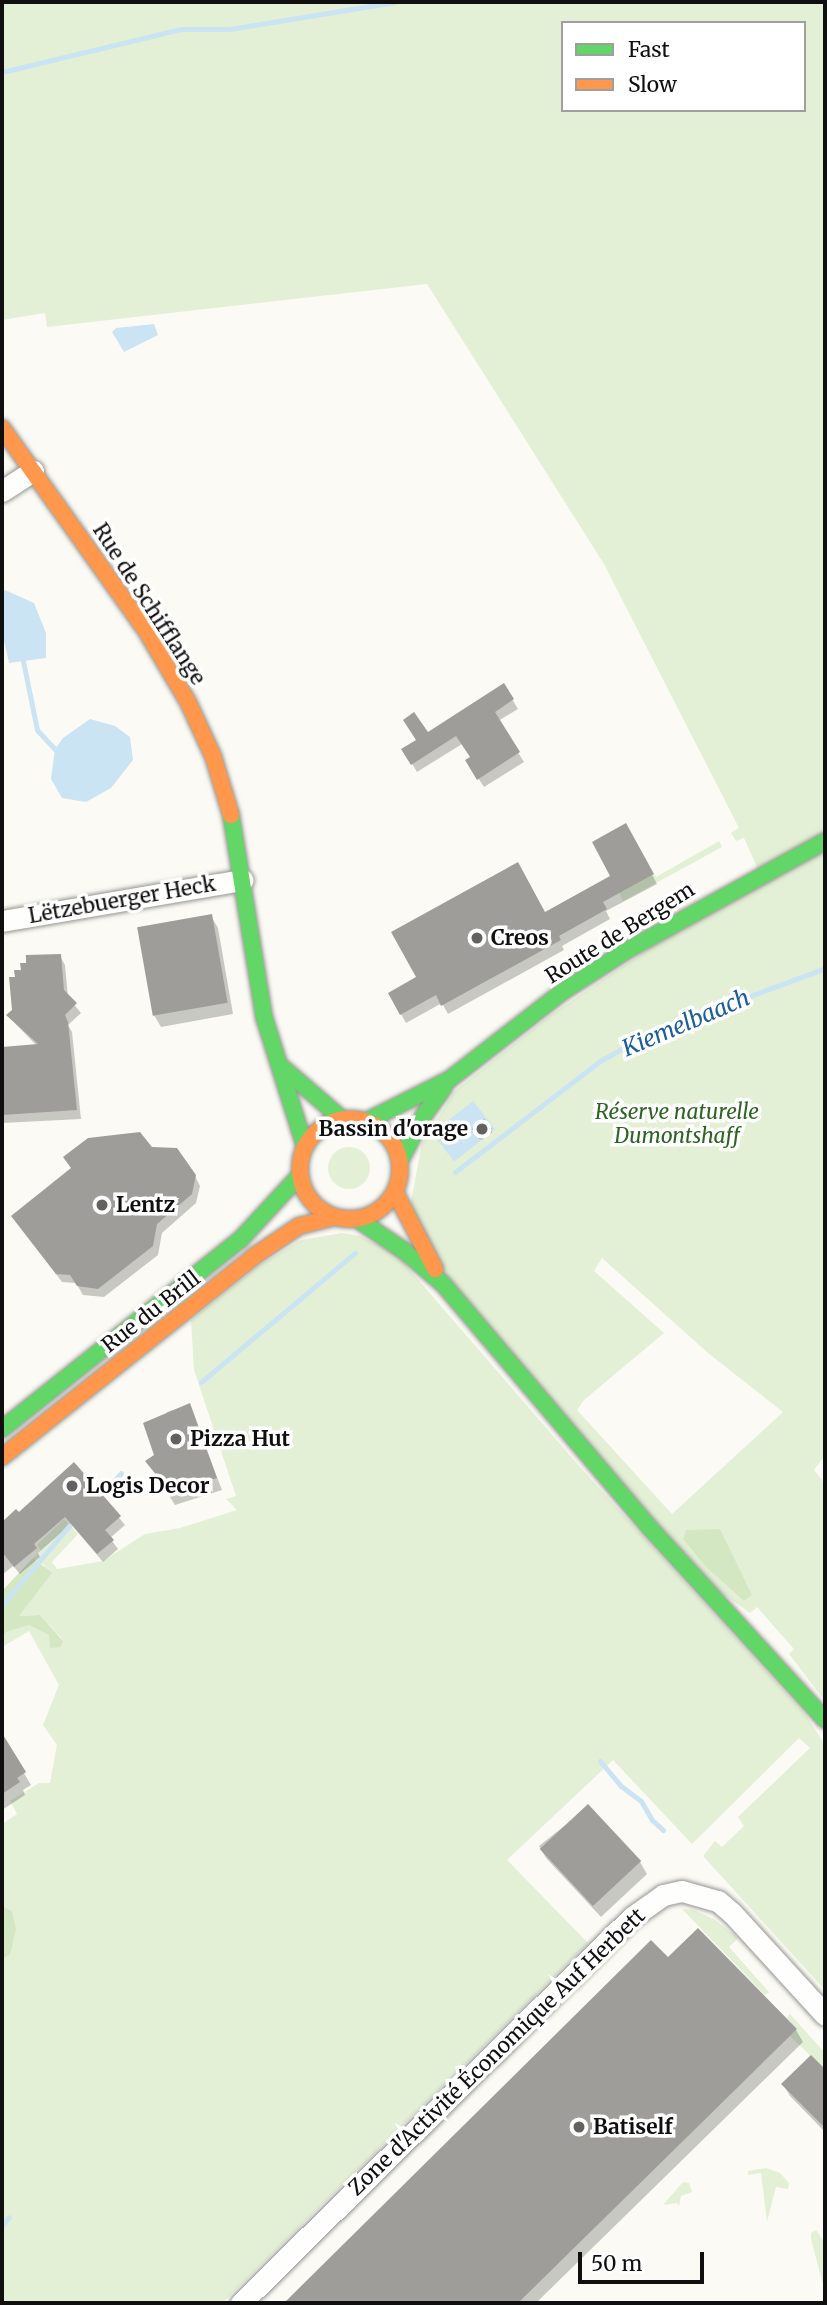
<!DOCTYPE html>
<meta charset="utf-8">
<style>
body{margin:0}
#map{position:relative;width:827px;height:2305px;overflow:hidden;background:#fbfaf4;font-family:Merriweather,serif}
div>[style]{position:absolute}
[style*='--x']{left:calc(var(--x)*1px);top:calc(var(--y)*1px);width:calc(var(--w)*1px);rotate:calc(var(--a)*1deg)}
.green>*{inset:0;background:#e3f0d5}
.round{border-radius:50%}
.forest>*{inset:0;background:#d4e7c3}
.water>*{inset:0;background:#cbe4f4;transform-origin:0 0}
.shadow>*{inset:0;background:#0003;transform-origin:0 0}
.stream>*{height:5px;margin:-2.5px;padding:0 2.5px;transform-origin:2.5px;border-radius:2.5px;background:#cbe4f4}
.building>*{inset:0;background:#9f9d99;transform-origin:0 0}
.roads{filter:drop-shadow(0 0 2px #959592) drop-shadow(0 0 2px #959592)}
.street>*{height:21px;margin:-10.5px;padding:0 10.5px;transform-origin:10.5px;border-radius:10.5px;background:#fefefd}
.fast>*{height:16px;margin:-8px;padding:0 8px;transform-origin:8px;border-radius:8px;background:#63d668}
.slow>*{height:16px;margin:-8px;padding:0 8px;transform-origin:8px;border-radius:8px;background:#ff974d}
.slow>.ring{margin:-8px;padding:0;box-sizing:content-box;background:none;border:16px solid #ff974d;border-radius:50%}
.dots>*{width:19px;height:19px;translate:-50% -50%;box-sizing:border-box;border:4px solid #fff;border-radius:50%}
span{translate:-50% -50%;white-space:nowrap;text-align:center;line-height:1.15;-webkit-text-stroke:7px #fff;paint-order:stroke}
.street-label{font-size:21px;color:#0f0f0f}
.poi-label{font-size:21px;color:#0f0f0f;font-weight:700}
.left{translate:0 -50%;text-align:left}
.right{translate:-100% -50%;text-align:right}
.park-label{font-size:21px;color:#2c6421;font-style:italic}
.water-label{font-size:23px;color:#1c5e9c;font-style:italic}
.frame{position:absolute;inset:0;border:4px solid #0f0f0f;pointer-events:none}
.legend{position:absolute;left:561px;top:21px;width:245px;height:91px;box-sizing:border-box;background:#fff;border:2px solid #9f9f9f;margin:0;padding:9px 12px;list-style:none;font-size:21px;color:#0f0f0f}
.legend li{display:flex;align-items:center;gap:14px;height:35px}
.legend b{width:35px;border:2px solid #9f9f9f}
.scale{position:absolute;left:578px;top:2252px;width:126px;height:32px;box-sizing:border-box;border:4px solid #0f0f0f;border-top:0;padding-left:9px;font-size:21px;line-height:24px;white-space:nowrap;color:#0f0f0f;-webkit-text-stroke:5px #fff;paint-order:stroke}
</style>
<div id="map">
<div class="green">
<i style="clip-path:polygon(evenodd,2px 2px,825px 2px,825px 1461px,822px 1459px,814px 1470px,825px 1484px,825px 1701px,789px 1654px,794px 1649px,757px 1607px,750px 1613px,684px 1566px,443px 1284px,411px 1202px,422px 1143px,455px 1091px,552px 1014px,760px 874px,744px 838px,736px 841px,731px 833px,739px 828px,604px 564px,427px 284px,47px 327px,45px 313px,2px 320px,2px 2px,563px 23px,804px 23px,804px 110px,563px 110px,563px 23px,2px 2px,602px 1258px,708px 1353px,783px 1412px,672px 1514px,577px 1410px,584px 1400px,664px 1333px,594px 1271px,602px 1258px)"></i>
<i style="clip-path:polygon(719px 841px,722px 847px,623px 901px,619px 893px,654px 874px,656px 877px)"></i>
<i class="round" style="left:328px;top:1147px;width:42px;height:42px"></i>
<i style="clip-path:polygon(342px 1233px,360px 1236px,396px 1254px,579px 1466px,805px 1714px,825px 1745px,825px 1990px,703px 1856px,715px 1841px,722px 1847px,744px 1826px,738px 1817px,810px 1748px,799px 1738px,692px 1844px,613px 1760px,507px 1860px,588px 1943px,222px 2303px,2px 2303px,2px 1959px,10px 1955px,12px 1911px,2px 1906px,2px 1824px,17px 1814px,10px 1801px,39px 1783px,50px 1783px,57px 1745px,43px 1725px,59px 1685px,29px 1631px,2px 1647px,2px 1638px,5px 1632px,29px 1625px,63px 1640px,40px 1615px,18px 1616px,45px 1566px,33px 1558px,41px 1550px,37px 1545px,64px 1519px,78px 1534px,52px 1562px,57px 1569px,103px 1561px,145px 1534px,180px 1528px,237px 1510px,226px 1499px,236px 1496px,194px 1370px,191px 1320px,260px 1265px,301px 1240px)"></i>
<i style="clip-path:polygon(682px 1909px,694px 1910px,715px 1920px,738px 1938px,729px 1947px,769px 1992px,765px 1995px)"></i>
<i style="clip-path:polygon(790px 2014px,825px 2053px,825px 2070px,790px 2036px,797px 2029px,787px 2018px)"></i>
<i style="clip-path:polygon(766px 2168px,780px 2173px,789px 2183px,788px 2189px,776px 2187px,767px 2222px,761px 2173px,748px 2175px,748px 2171px)"></i>
<i style="clip-path:polygon(683px 2182px,689px 2183px,692px 2192px,681px 2196px,679px 2206px,677px 2203px,663px 2205px)"></i>
<i style="clip-path:polygon(816px 2230px,825px 2243px,825px 2292px,811px 2239px,811px 2233px)"></i>
</div>
<div class="forest">
<i style="clip-path:polygon(720px 1529px,752px 1595px,744px 1601px,705px 1566px,683px 1539px,686px 1530px)"></i>
<i style="clip-path:polygon(33px 1558px,52px 1573px,19px 1616px,40px 1615px,63px 1641px,61px 1647px,50px 1648px,49px 1635px,29px 1625px,6px 1632px,2px 1638px,2px 1591px)"></i>
<i style="clip-path:polygon(2px 1906px,12px 1911px,16px 1929px,10px 1955px,2px 1959px)"></i>
</div>
<div class="water">
<i style="clip-path:polygon(154px 324px,158px 335px,124px 352px,112px 332px,116px 328px)"></i>
<i style="clip-path:polygon(5px 590px,34px 603px,46px 633px,46px 658px,9px 663px,2px 631px,2px 594px)"></i>
<i style="clip-path:polygon(90px 719px,115px 726px,130px 737px,133px 760px,111px 788px,86px 802px,62px 798px,51px 779px,55px 749px,63px 738px)"></i>
<i style="left:473px;top:1101px;width:36px;height:52px;rotate:52deg"></i>
</div>
<div class="shadow">
<i style="clip-path:polygon(504px 686px,518px 709px,498px 721px,524px 762px,484px 787px,467px 761px,472px 758px,462px 744px,417px 772px,404px 750px)"></i>
<i style="clip-path:polygon(626px 826px,657px 884px,606px 911px,610px 919px,562px 946px,564px 950px,448px 1014px,442px 1003px,406px 1023px,390px 994px,613px 877px)"></i>
<i style="clip-path:polygon(211px 916px,218px 928px,233px 1014px,161px 1027px,154px 1015px)"></i>
<i style="clip-path:polygon(60px 956px,65px 965px,68px 997px,81px 1013px,68px 1025px,72px 1032px,81px 1119px,2px 1123px,2px 1049px,37px 1046px,8px 1016px,14px 1010px,17px 978px)"></i>
<i style="left:484px;top:1121px;width:14px;height:13px;rotate:54deg"></i>
<i style="clip-path:polygon(151px 1148px,195px 1176px,200px 1186px,196px 1203px,162px 1233px,158px 1255px,104px 1297px,83px 1295px,76px 1283px,62px 1282px,19px 1225px)"></i>
<i style="clip-path:polygon(189px 1405px,222px 1490px,175px 1505px,155px 1473px,156px 1456px,167px 1412px)"></i>
<i style="clip-path:polygon(74px 1464px,125px 1525px,110px 1538px,118px 1549px,103px 1562px,71px 1524px,38px 1553px,40px 1557px,20px 1574px,13px 1566px,2px 1575px,2px 1527px)"></i>
<i style="clip-path:polygon(2px 1736px,31px 1785px,23px 1790px,25px 1795px,2px 1810px)"></i>
<i style="clip-path:polygon(588px 1807px,640px 1862px,647px 1874px,601px 1917px,546px 1858px,539px 1846px)"></i>
<i style="clip-path:polygon(651px 1943px,668px 1960px,796px 2030px,803px 2042px,536px 2303px,286px 2303px)"></i>
<i style="clip-path:polygon(811px 2057px,825px 2072px,825px 2132px,790px 2096px,783px 2084px)"></i>
</div>
<div class="stream">
<i style="--x:2;--y:72;--w:184;--a:-13.5"></i>
<i style="--x:181;--y:29;--w:49;--a:0"></i>
<i style="--x:230;--y:29;--w:166;--a:-9.3"></i>
<i style="--x:23;--y:661;--w:70;--a:78.5"></i>
<i style="--x:37;--y:730;--w:26;--a:47"></i>
<i style="--x:455;--y:1172;--w:183;--a:-37.4"></i>
<i style="--x:600;--y:1061;--w:55;--a:-29.4"></i>
<i style="--x:648;--y:1034;--w:189;--a:-20.4"></i>
<i style="--x:201;--y:1382;--w:201;--a:-40"></i>
<i style="--x:113;--y:1482;--w:12;--a:-48"></i>
<i style="--x:2;--y:1605;--w:104;--a:-49.7"></i>
<i style="--x:600;--y:1761;--w:33;--a:50"></i>
<i style="--x:621;--y:1786;--w:25;--a:37"></i>
<i style="--x:641;--y:1801;--w:22;--a:60"></i>
<i style="--x:652;--y:1820;--w:15;--a:42"></i>
<i style="--x:2;--y:2226;--w:11;--a:-52"></i>
</div>
<div class="building">
<i style="clip-path:polygon(504px 683px,514px 699px,495px 712px,520px 752px,477px 780px,465px 760px,470px 757px,456px 736px,411px 765px,401px 749px,416px 740px,403px 720px,414px 712px,428px 732px)"></i>
<i style="clip-path:polygon(626px 823px,654px 874px,603px 902px,607px 909px,559px 936px,561px 940px,441px 1006px,436px 995px,400px 1015px,388px 993px,416px 977px,391px 932px,518px 862px,545px 912px,610px 876px,592px 842px)"></i>
<i style="left:212px;top:914px;width:90px;height:76px;rotate:80deg"></i>
<i style="clip-path:polygon(61px 954px,64px 990px,77px 1003px,65px 1015px,68px 1022px,77px 1110px,2px 1115px,2px 1047px,38px 1044px,6px 1015px,12px 1010px,9px 977px,15px 977px,14px 970px,21px 970px,20px 963px,26px 963px,26px 955px)"></i>
<i style="left:484px;top:1119px;width:13px;height:16px;rotate:51deg"></i>
<i style="clip-path:polygon(140px 1132px,152px 1147px,177px 1148px,196px 1175px,192px 1194px,157px 1224px,153px 1246px,98px 1289px,77px 1286px,70px 1275px,56px 1274px,11px 1216px,71px 1168px,63px 1157px,88px 1138px)"></i>
<i style="clip-path:polygon(190px 1403px,217px 1478px,167px 1494px,162px 1482px,145px 1461px,154px 1455px,143px 1423px)"></i>
<i style="clip-path:polygon(74px 1462px,121px 1516px,105px 1530px,114px 1540px,97px 1554px,65px 1517px,34px 1544px,37px 1548px,14px 1567px,2px 1552px,2px 1522px,16px 1509px,19px 1512px)"></i>
<i style="clip-path:polygon(2px 1733px,26px 1772px,17px 1778px,20px 1782px,2px 1794px)"></i>
<i style="left:588px;top:1804px;width:78px;height:66px;rotate:47deg"></i>
<i style="clip-path:polygon(698px 1928px,797px 2029px,518px 2303px,284px 2303px,651px 1940px,668px 1957px)"></i>
<i style="clip-path:polygon(811px 2055px,825px 2069px,825px 2128px,781px 2084px)"></i>
</div>
<div class="roads">
<div class="street">
<i style="--x:2;--y:491;--w:37;--a:-33"></i>
<i style="--x:2;--y:921;--w:244;--a:-9.7"></i>
<i style="--x:241;--y:2303;--w:549;--a:-44.63"></i>
<i style="--x:632;--y:1917;--w:38;--a:-35"></i>
<i style="--x:663;--y:1895;--w:19;--a:-12"></i>
<i style="--x:682;--y:1891;--w:37;--a:16"></i>
<i style="--x:718;--y:1901;--w:18;--a:41"></i>
<i style="--x:732;--y:1913;--w:138;--a:47.6"></i>
</div>
<div class="fast">
<i style="--x:231;--y:815;--w:205;--a:80.7"></i>
<i style="--x:264;--y:1017;--w:136;--a:72.5"></i>
<i style="--x:283;--y:1068;--w:78;--a:40.8"></i>
<i style="--x:367;--y:1121;--w:93;--a:-26.8"></i>
<i style="--x:450;--y:1079;--w:142;--a:-37.8"></i>
<i style="--x:562;--y:992;--w:76;--a:-32.6"></i>
<i style="--x:626;--y:951;--w:227;--a:-28.9"></i>
<i style="--x:400;--y:1161;--w:52;--a:-62.4"></i>
<i style="--x:424;--y:1115;--w:34;--a:-54"></i>
<i style="--x:357;--y:1219;--w:55;--a:34"></i>
<i style="--x:403;--y:1250;--w:52;--a:40.4"></i>
<i style="--x:443;--y:1284;--w:319;--a:49.7"></i>
<i style="--x:649;--y:1527;--w:261;--a:47.6"></i>
<i style="--x:2;--y:1429;--w:304;--a:-38.5"></i>
<i style="--x:240;--y:1240;--w:88;--a:-47.3"></i>
</div>
<div class="slow">
<i style="--x:2;--y:428;--w:247;--a:54.6"></i>
<i style="--x:145;--y:629;--w:85;--a:59.5"></i>
<i style="--x:188;--y:702;--w:60;--a:65.2"></i>
<i style="--x:213;--y:756;--w:62;--a:73"></i>
<i class="ring" style="left:300px;top:1119px;width:84px;height:84px"></i>
<i style="--x:395;--y:1192;--w:87;--a:62.5"></i>
<i style="--x:2;--y:1457;--w:321;--a:-38.5"></i>
<i style="--x:253;--y:1257;--w:55;--a:-34"></i>
<i style="--x:299;--y:1226;--w:37;--a:-14"></i>
</div>
</div>
<div class="dots">
<i style="left:477px;top:938px;background:#62615f"></i>
<i style="left:482px;top:1129px;background:#62615f"></i>
<i style="left:102px;top:1205px;background:#62615f"></i>
<i style="left:176px;top:1439px;background:#62615f"></i>
<i style="left:72px;top:1486px;background:#62615f"></i>
<i style="left:579px;top:2127px;background:#62615f"></i>
</div>
<div class="street-label">
<span style="left:149px;top:604px;rotate:57deg">Rue de Schifflange</span>
<span style="left:122px;top:900px;rotate:-10deg">Lëtzebuerger Heck</span>
<span style="left:620px;top:933px;rotate:-32deg">Route de Bergem</span>
<span style="left:151px;top:1312px;rotate:-38deg">Rue du Brill</span>
<span style="left:497px;top:2052px;rotate:-44deg">Zone d'Activité Économique Auf Herbett</span>
</div>
<div class="poi-label">
<span class="left" style="left:491px;top:938px">Creos</span>
<span class="right" style="left:468px;top:1129px">Bassin d'orage</span>
<span class="left" style="left:116px;top:1205px">Lentz</span>
<span class="left" style="left:190px;top:1439px">Pizza Hut</span>
<span class="left" style="left:86px;top:1486px">Logis Decor</span>
<span class="left" style="left:593px;top:2127px">Batiself</span>
</div>
<div class="park-label">
<span style="left:677px;top:1124px">Réserve naturelle<br>Dumontshaff</span>
</div>
<div class="water-label">
<span style="left:686px;top:1023px;rotate:-23deg">Kiemelbaach</span>
</div>
<div class="frame"></div>
<ul class="legend">
<li><b style="height:9px;background:#63d668"></b>Fast</li>
<li><b style="height:9px;background:#ff974d"></b>Slow</li>
</ul>
<div class="scale">50 m</div>
</div>
